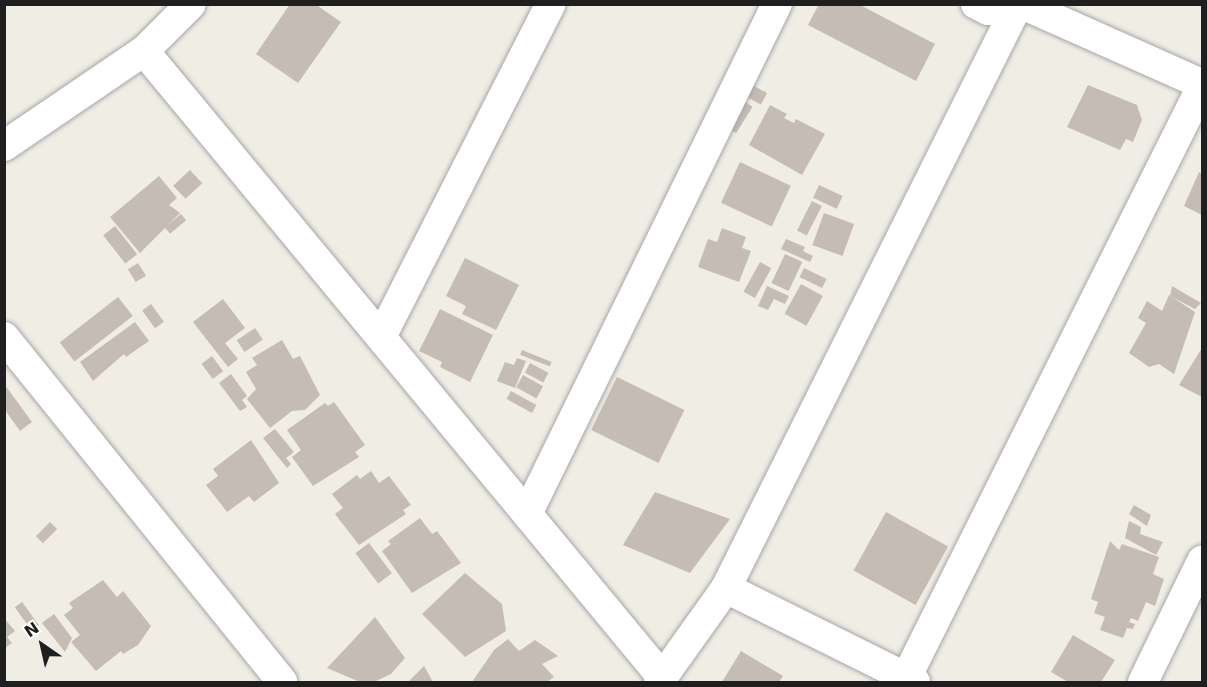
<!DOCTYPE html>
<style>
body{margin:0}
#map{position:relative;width:1207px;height:687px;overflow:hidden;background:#f0ede5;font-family:"DejaVu Sans",sans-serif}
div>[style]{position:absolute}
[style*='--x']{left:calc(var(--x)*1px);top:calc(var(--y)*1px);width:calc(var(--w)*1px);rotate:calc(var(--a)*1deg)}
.building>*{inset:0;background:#c5bcb4;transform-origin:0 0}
.roads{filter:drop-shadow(0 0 2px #a6a6a6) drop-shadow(0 0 2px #a6a6a6)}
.minor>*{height:30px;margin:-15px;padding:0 15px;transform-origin:15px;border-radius:15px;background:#fff}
span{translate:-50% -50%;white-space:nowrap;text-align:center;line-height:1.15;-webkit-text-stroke:6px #fff;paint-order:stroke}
.frame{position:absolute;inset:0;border:6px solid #1f1f1f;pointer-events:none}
.north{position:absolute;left:12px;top:615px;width:60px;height:60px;-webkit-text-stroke:4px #fff;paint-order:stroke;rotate:326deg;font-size:16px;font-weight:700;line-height:24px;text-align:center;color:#1f1f1f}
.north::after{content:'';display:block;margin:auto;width:21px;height:27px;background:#1f1f1f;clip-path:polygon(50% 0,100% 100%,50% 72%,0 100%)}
</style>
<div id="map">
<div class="building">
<i style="clip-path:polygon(290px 4px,315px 4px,341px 22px,298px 83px,256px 54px)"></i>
<i style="clip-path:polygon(819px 4px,858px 4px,935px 44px,916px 81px,808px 25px)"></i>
<i style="left:752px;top:85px;width:17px;height:13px;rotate:28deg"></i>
<i style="clip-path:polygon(1088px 85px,1137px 105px,1142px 120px,1133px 142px,1126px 139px,1120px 150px,1067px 127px)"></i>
<i style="left:745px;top:102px;width:9px;height:31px;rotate:32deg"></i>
<i style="clip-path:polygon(770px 105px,787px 114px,784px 118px,794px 123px,796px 119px,825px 134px,802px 175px,749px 145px)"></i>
<i style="left:740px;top:162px;width:56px;height:45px;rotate:25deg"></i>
<i style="left:190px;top:170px;width:18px;height:23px;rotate:47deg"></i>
<i style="clip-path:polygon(1199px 172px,1202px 174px,1202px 215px,1184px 206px)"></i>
<i style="clip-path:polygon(159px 176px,177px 198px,169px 205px,180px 213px,140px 253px,110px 217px)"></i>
<i style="left:819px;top:185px;width:26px;height:14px;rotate:25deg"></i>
<i style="left:812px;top:201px;width:11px;height:33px;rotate:27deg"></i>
<i style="left:824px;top:213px;width:32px;height:34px;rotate:20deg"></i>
<i style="left:181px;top:214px;width:8px;height:21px;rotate:50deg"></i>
<i style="left:115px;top:226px;width:36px;height:15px;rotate:52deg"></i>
<i style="clip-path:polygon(722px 228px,746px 237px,742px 248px,751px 251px,739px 282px,698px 267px,708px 239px,717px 242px)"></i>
<i style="clip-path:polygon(786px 239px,805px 247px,803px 251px,813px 256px,810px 262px,781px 249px)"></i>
<i style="left:785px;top:254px;width:19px;height:32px;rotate:25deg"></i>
<i style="clip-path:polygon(465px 258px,519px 285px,496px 330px,462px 314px,466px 306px,446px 296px)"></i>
<i style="left:760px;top:262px;width:13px;height:34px;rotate:29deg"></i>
<i style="left:138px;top:263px;width:15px;height:12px;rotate:58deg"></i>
<i style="left:804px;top:268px;width:25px;height:10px;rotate:26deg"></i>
<i style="left:801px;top:284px;width:25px;height:34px;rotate:29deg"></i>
<i style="clip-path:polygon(767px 286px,789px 296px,785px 304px,774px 299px,768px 310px,758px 306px)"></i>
<i style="clip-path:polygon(1172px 286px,1201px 303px,1195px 309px,1170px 296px)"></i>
<i style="clip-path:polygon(1169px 295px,1195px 312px,1174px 374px,1159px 364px,1149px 367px,1129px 353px,1146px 323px,1138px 318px,1147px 301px,1162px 311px)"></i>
<i style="left:118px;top:297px;width:24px;height:74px;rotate:52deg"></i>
<i style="clip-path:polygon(223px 299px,245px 328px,225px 343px,238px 359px,228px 367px,193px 322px)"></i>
<i style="left:151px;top:304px;width:22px;height:11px;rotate:54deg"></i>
<i style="clip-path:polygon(440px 309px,493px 335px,470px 382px,440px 367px,442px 362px,419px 351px)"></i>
<i style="clip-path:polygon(135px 322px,149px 341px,126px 357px,124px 354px,93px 381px,80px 362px)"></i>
<i style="left:255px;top:328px;width:14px;height:22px;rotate:56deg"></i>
<i style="clip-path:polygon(282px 340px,293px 359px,300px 356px,320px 395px,305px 410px,292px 411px,270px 428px,247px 399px,256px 389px,246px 372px,257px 365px,252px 358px)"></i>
<i style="clip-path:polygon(1202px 348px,1202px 397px,1179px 385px)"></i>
<i style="left:522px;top:350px;width:32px;height:5px;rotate:22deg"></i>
<i style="left:212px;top:356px;width:19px;height:13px;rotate:54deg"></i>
<i style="clip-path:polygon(517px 358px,526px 361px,515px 388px,497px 381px,505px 362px,514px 365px)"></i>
<i style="left:530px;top:363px;width:21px;height:11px;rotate:28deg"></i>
<i style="clip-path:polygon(231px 374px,247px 396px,242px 400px,247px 407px,240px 411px,219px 383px)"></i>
<i style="left:523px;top:375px;width:23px;height:14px;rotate:29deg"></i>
<i style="left:617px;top:377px;width:75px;height:59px;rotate:26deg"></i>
<i style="clip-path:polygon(5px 385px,32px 422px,20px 431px,5px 410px)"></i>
<i style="left:511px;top:391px;width:29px;height:9px;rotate:29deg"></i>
<i style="clip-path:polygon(334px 402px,365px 445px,355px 452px,359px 457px,313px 486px,292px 457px,301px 450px,287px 430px,325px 403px,328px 406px)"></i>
<i style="clip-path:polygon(275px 429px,294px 452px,286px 458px,291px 464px,287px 468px,263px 438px)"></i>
<i style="clip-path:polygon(251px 440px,279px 483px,254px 502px,249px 496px,227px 512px,206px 485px,218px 476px,213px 469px)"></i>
<i style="clip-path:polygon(371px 471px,379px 483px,389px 476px,411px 505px,403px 510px,406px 514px,359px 545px,335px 514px,343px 508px,332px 494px,357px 475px,360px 479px)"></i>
<i style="clip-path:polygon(655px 492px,730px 519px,690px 573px,623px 545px)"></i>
<i style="clip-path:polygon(1134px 505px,1151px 515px,1147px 526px,1129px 514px)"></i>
<i style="left:886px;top:512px;width:71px;height:67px;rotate:29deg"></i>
<i style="clip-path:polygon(420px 518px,432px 534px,437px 531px,461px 563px,412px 593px,382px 551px,391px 544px,388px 541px)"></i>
<i style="clip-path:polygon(1129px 521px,1141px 527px,1140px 534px,1163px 542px,1156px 555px,1125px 538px)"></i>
<i style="left:50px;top:522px;width:10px;height:20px;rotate:45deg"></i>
<i style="clip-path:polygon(1110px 541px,1119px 550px,1122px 544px,1159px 557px,1153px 574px,1164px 579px,1155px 606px,1146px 602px,1138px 621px,1131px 618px,1129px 622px,1135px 624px,1133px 629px,1127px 628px,1123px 638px,1100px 630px,1105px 617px,1094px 613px,1098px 602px,1091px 599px)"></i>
<i style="left:369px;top:543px;width:38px;height:17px;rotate:53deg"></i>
<i style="clip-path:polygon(465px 573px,502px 604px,506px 631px,465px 657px,422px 614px)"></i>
<i style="clip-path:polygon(103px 580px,117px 597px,123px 591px,151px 626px,138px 645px,123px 654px,121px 651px,96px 671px,71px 642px,80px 635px,64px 615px,73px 608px,69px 603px)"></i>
<i style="left:22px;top:602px;width:29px;height:9px;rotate:54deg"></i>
<i style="clip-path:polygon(54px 614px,72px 638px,65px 652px,42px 623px)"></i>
<i style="clip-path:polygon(375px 617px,405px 658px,391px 674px,374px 682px,360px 682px,327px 668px)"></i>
<i style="clip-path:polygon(4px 618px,15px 631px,7px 637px,12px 643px,4px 649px)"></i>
<i style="clip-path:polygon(1073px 635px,1115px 660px,1101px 682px,1068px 682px,1051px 672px)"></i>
<i style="clip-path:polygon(508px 639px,519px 651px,535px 640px,558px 656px,542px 664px,554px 677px,547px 682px,472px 682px,494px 650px)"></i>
<i style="clip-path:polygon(741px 651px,783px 676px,779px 682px,722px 682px)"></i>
<i style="clip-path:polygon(424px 666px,433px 682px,408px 682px)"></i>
</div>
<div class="roads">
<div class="minor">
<i style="--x:976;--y:4;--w:13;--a:27"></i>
<i style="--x:988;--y:10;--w:24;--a:-15"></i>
<i style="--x:1022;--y:4;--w:197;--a:24"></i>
<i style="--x:144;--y:51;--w:813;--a:50.39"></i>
<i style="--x:4;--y:146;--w:169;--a:-34.2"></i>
<i style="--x:144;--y:51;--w:66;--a:-45"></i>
<i style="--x:4;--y:337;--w:443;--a:51.1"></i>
<i style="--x:381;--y:337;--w:374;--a:-63"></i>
<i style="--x:527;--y:514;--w:568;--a:-63.89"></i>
<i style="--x:726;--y:588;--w:653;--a:-63.43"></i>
<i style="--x:659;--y:682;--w:115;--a:-54.5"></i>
<i style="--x:726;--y:588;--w:211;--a:26.4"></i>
<i style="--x:904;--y:682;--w:666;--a:-63.43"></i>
<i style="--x:1143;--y:682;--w:135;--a:-64"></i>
</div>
</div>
<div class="frame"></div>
<div class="north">N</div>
</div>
